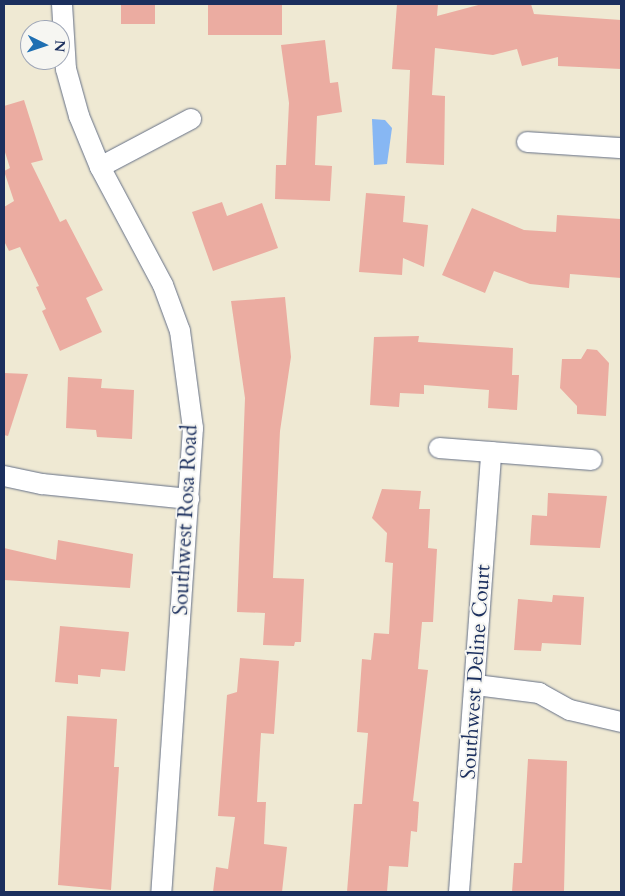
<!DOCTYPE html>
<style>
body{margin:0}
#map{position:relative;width:625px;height:896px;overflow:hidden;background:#efe9d3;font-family:Cardo,serif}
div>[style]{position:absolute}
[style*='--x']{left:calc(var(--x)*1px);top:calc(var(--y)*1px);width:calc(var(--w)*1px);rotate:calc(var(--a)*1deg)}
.water>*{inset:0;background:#87b7f3}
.building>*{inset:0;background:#ebaca1;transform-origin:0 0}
.roads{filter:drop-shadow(0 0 1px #657087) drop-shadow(0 0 1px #657087)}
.street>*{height:20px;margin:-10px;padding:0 10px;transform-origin:10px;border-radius:10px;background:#fff}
span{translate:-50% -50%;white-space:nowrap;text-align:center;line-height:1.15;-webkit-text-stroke:4px #f6f6f2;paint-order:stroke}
.street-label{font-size:21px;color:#1b2f5e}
.frame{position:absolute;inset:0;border:5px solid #1b2f5e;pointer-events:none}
.north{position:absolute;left:20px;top:20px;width:50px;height:50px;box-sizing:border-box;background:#f6f6f2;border:1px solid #9ea6b7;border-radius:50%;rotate:94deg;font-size:14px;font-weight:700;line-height:20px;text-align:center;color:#1b2f5e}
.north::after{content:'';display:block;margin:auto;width:18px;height:22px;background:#1f6fb2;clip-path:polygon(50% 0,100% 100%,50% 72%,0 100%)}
</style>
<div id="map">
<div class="water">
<i style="clip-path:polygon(372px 119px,385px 120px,392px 128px,387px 164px,374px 165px)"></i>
</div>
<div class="building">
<i style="left:121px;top:4px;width:34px;height:20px"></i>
<i style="left:208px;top:4px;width:74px;height:31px"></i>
<i style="clip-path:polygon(397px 4px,438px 4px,437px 16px,482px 4px,531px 4px,534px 14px,621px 20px,621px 69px,558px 66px,558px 57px,522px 66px,517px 49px,493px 55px,435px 48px,432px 95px,445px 96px,444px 165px,406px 163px,410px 70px,392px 69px)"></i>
<i style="clip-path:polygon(325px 40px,330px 83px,338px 82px,342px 112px,317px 116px,315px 165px,332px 166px,330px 201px,275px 199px,276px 165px,286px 165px,289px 103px,281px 45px)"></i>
<i style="clip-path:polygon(24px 100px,43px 160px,31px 163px,60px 222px,66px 219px,103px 290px,86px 298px,102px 332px,60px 351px,42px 311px,46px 309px,36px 287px,39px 286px,20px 247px,9px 251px,4px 241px,4px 207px,14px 201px,4px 171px,10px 168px,4px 149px,4px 106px)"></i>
<i style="clip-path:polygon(366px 193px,405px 196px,403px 222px,428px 225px,424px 267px,403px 258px,402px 275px,359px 272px)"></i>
<i style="clip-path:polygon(222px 202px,227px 216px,262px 203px,278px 248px,213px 271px,192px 212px)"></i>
<i style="clip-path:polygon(472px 208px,524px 230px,556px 232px,557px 215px,621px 219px,621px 278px,570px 274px,569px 288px,530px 284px,494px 271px,485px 293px,442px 275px)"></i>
<i style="clip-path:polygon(285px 297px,291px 357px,280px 431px,273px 578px,304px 579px,301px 642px,295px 642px,294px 646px,263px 645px,265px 613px,237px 612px,245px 398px,231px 301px)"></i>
<i style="clip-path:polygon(419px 336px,418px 342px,513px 348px,512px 375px,519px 375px,517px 410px,488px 408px,489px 390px,424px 385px,424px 394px,400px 393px,399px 407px,370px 405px,374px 337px)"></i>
<i style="clip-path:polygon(587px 349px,597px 350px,609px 363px,606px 416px,577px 414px,577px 406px,560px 388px,562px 359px,581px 359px)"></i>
<i style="clip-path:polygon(4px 373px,28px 374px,8px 436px,4px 435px)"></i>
<i style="clip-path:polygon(68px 377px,102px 379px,101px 388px,134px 390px,132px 439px,97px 437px,96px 430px,66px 428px)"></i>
<i style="clip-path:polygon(382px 489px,421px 491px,419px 509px,430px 509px,428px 548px,437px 549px,433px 622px,422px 622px,418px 669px,428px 670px,413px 801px,419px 802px,417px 832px,411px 831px,408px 867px,389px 866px,387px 892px,347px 892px,354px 804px,362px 804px,368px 733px,357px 732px,362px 659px,371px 660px,374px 633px,389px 634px,393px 563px,385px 562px,387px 533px,372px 518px)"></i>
<i style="clip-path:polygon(548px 493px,607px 496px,600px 548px,530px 545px,532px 515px,547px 516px)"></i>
<i style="clip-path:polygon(58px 540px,133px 554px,130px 588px,4px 580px,4px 548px,56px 560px)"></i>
<i style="clip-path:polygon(553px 595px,584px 597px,581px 645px,542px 643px,541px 651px,514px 650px,518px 599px,552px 602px)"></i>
<i style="clip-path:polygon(60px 626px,129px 632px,125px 671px,101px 669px,100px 677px,78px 675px,78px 684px,55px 682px)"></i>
<i style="clip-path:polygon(240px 658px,279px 661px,274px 734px,261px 733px,257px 802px,266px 802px,264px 844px,287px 847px,282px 892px,213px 892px,216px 867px,228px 869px,235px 817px,218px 816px,227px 695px,237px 692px)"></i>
<i style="clip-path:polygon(67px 716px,117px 719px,114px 767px,119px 767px,111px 890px,58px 885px)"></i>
<i style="clip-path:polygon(528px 759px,567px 761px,564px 892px,512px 892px,514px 863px,522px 863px)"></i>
</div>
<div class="roads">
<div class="street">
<i style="--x:62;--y:4;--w:65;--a:86.5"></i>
<i style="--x:66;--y:69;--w:49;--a:74.5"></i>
<i style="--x:79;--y:116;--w:55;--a:67.6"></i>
<i style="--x:100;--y:167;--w:134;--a:61.9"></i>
<i style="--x:163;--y:285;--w:49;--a:69.7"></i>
<i style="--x:180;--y:331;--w:98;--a:82.4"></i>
<i style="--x:193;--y:428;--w:465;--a:93.9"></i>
<i style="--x:527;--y:142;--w:94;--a:3.7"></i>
<i style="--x:100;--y:167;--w:103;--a:-27.8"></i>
<i style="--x:439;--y:448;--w:52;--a:4.4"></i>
<i style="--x:4;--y:476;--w:39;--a:12"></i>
<i style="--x:42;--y:484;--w:148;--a:5.8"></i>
<i style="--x:476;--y:685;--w:64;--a:7.2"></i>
<i style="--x:539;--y:693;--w:35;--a:29"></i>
<i style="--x:570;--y:710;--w:52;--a:13.2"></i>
<i style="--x:459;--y:892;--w:441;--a:-85.8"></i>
<i style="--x:491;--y:452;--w:101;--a:4.5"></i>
</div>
</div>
<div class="street-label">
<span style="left:186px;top:520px;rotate:-87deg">Southwest Rosa Road</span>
<span style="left:476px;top:672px;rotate:-86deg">Southwest Deline Court</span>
</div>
<div class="frame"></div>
<div class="north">N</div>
</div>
